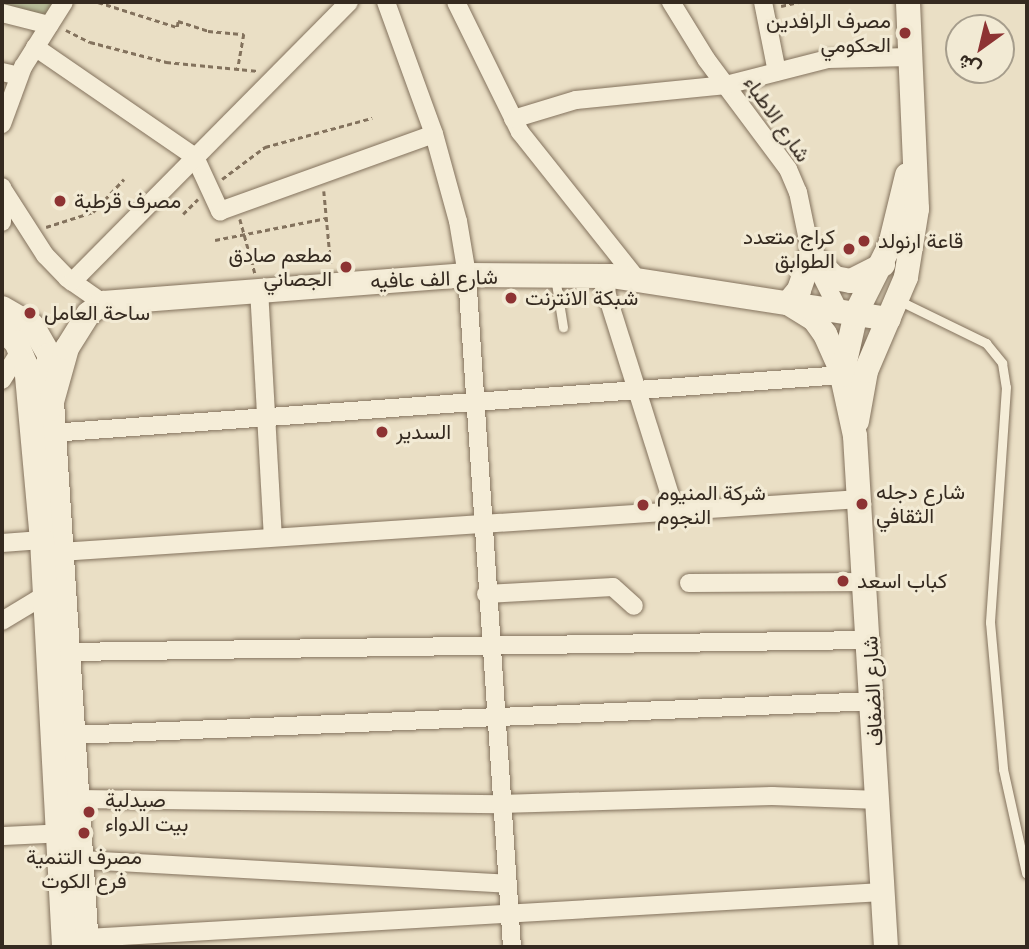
<!DOCTYPE html>
<meta charset="utf-8">
<style>
body{margin:0}
#map{position:relative;width:1029px;height:949px;overflow:hidden;background:#eadfc5;font-family:"Times New Roman",Vazirmatn,serif}
div>[style]{position:absolute}
[style*='--x']{left:calc(var(--x)*1px);top:calc(var(--y)*1px);width:calc(var(--w)*1px);rotate:calc(var(--a)*1deg)}
.cemetery>*{inset:0;background:#b8bd99}
.path>*{height:2.5px;margin-top:-1.25px;transform-origin:0;background:repeating-linear-gradient(90deg,#83725d 0 5px,transparent 0 8.5px)}
.roads{filter:drop-shadow(0 0 2px #83725d) drop-shadow(0 0 2px #83725d)}
.lane>*{height:9px;margin:-4.5px;padding:0 4.5px;transform-origin:4.5px;border-radius:4.5px;background:#f5edd8}
.street>*{height:18px;margin:-9px;padding:0 9px;transform-origin:9px;border-radius:9px;background:#f5edd8}
.secondary>*{height:24px;margin:-12px;padding:0 12px;transform-origin:12px;border-radius:12px;background:#f5edd8}
.dots>*{width:19px;height:19px;translate:-50% -50%;box-sizing:border-box;border:4px solid #f2ead4;border-radius:50%}
span{translate:-50% -50%;white-space:nowrap;text-align:center;line-height:1.15;-webkit-text-stroke:6px #f2ead4;paint-order:stroke}
.poi-label{font-size:21px;color:#352a20}
.right{translate:-100% -50%;text-align:right}
.left{translate:0 -50%;text-align:left}
.street-label{font-size:21px;color:#352a20}
.frame{position:absolute;inset:0;border:4px solid #352a20;pointer-events:none}
.north{position:absolute;left:945px;top:14px;width:70px;height:70px;box-sizing:border-box;background:#f2ead4;border:2px solid #a69d8c;border-radius:50%;rotate:214deg;font-size:19px;font-weight:700;line-height:28px;text-align:center;color:#352a20}
.north::after{content:'';display:block;margin:auto;width:24px;height:32px;background:#8d3333;clip-path:polygon(50% 0,100% 100%,50% 72%,0 100%)}
</style>
<div id="map">
<div class="cemetery">
<i style="clip-path:polygon(2px 2px,65px 2px,49px 25px,2px 13px)"></i>
</div>
<div class="path">
<i style="--x:98;--y:2;--w:83;--a:17.6"></i>
<i style="--x:177;--y:27;--w:6;--a:-81"></i>
<i style="--x:178;--y:21;--w:32;--a:18"></i>
<i style="--x:208;--y:31;--w:36;--a:5"></i>
<i style="--x:244;--y:34;--w:36;--a:100"></i>
<i style="--x:781;--y:6;--w:18;--a:-13"></i>
<i style="--x:66;--y:30;--w:27;--a:27"></i>
<i style="--x:90;--y:42;--w:79;--a:14.7"></i>
<i style="--x:166;--y:62;--w:91;--a:5.6"></i>
<i style="--x:222;--y:179;--w:54;--a:-36.7"></i>
<i style="--x:265;--y:147;--w:111;--a:-15.2"></i>
<i style="--x:324;--y:191;--w:74;--a:84.6"></i>
<i style="--x:183;--y:214;--w:21;--a:-45"></i>
<i style="--x:240;--y:219;--w:56;--a:74.5"></i>
<i style="--x:46;--y:227;--w:49;--a:-17.7"></i>
<i style="--x:93;--y:212;--w:45;--a:-46.8"></i>
<i style="--x:215;--y:240;--w:114;--a:-11.1"></i>
</div>
<div class="roads">
<div class="lane">
<i style="--x:555;--y:277;--w:51;--a:80.9"></i>
<i style="--x:900;--y:301;--w:96;--a:26"></i>
<i style="--x:986;--y:343;--w:26;--a:51"></i>
<i style="--x:1002;--y:363;--w:24;--a:81"></i>
<i style="--x:1006;--y:387;--w:236;--a:93.9"></i>
<i style="--x:990;--y:622;--w:148;--a:84.9"></i>
<i style="--x:1003;--y:769;--w:107;--a:77.5"></i>
</div>
<div class="street">
<i style="--x:386;--y:2;--w:140;--a:70"></i>
<i style="--x:434;--y:134;--w:90;--a:74.6"></i>
<i style="--x:458;--y:221;--w:55;--a:80.5"></i>
<i style="--x:467;--y:275;--w:674;--a:86.17"></i>
<i style="--x:456;--y:2;--w:145;--a:63.8"></i>
<i style="--x:520;--y:132;--w:186;--a:51.5"></i>
<i style="--x:671;--y:2;--w:67;--a:58.4"></i>
<i style="--x:706;--y:59;--w:137;--a:53.3"></i>
<i style="--x:788;--y:169;--w:25;--a:67"></i>
<i style="--x:798;--y:192;--w:64;--a:78.3"></i>
<i style="--x:811;--y:255;--w:63;--a:63.4"></i>
<i style="--x:763;--y:2;--w:71;--a:78.7"></i>
<i style="--x:2;--y:13;--w:49;--a:14.3"></i>
<i style="--x:35;--y:47;--w:194;--a:34.5"></i>
<i style="--x:195;--y:157;--w:60;--a:65.2"></i>
<i style="--x:220;--y:211;--w:227;--a:-19.8"></i>
<i style="--x:2;--y:72;--w:17;--a:13"></i>
<i style="--x:513;--y:119;--w:66;--a:-16.8"></i>
<i style="--x:576;--y:100;--w:151;--a:-5.7"></i>
<i style="--x:726;--y:85;--w:105;--a:-14.3"></i>
<i style="--x:828;--y:59;--w:82;--a:-1.4"></i>
<i style="--x:2;--y:124;--w:61;--a:-69.8"></i>
<i style="--x:23;--y:67;--w:77;--a:-57.8"></i>
<i style="--x:2;--y:188;--w:80;--a:57.3"></i>
<i style="--x:45;--y:255;--w:32;--a:46"></i>
<i style="--x:67;--y:278;--w:44;--a:34.8"></i>
<i style="--x:2;--y:222;--w:35;--a:-90"></i>
<i style="--x:601;--y:276;--w:245;--a:72.5"></i>
<i style="--x:72;--y:282;--w:394;--a:-45.3"></i>
<i style="--x:259;--y:289;--w:248;--a:86.8"></i>
<i style="--x:2;--y:380;--w:36;--a:-58"></i>
<i style="--x:51;--y:433;--w:793;--a:-4.19"></i>
<i style="--x:2;--y:543;--w:40;--a:-4.3"></i>
<i style="--x:60;--y:552;--w:802;--a:-3.79"></i>
<i style="--x:689;--y:583;--w:178;--a:-0.3"></i>
<i style="--x:486;--y:594;--w:127;--a:-3.2"></i>
<i style="--x:613;--y:587;--w:28;--a:42"></i>
<i style="--x:2;--y:621;--w:50;--a:-31.2"></i>
<i style="--x:68;--y:652;--w:802;--a:-0.86"></i>
<i style="--x:74;--y:735;--w:801;--a:-2.43"></i>
<i style="--x:78;--y:799;--w:422;--a:0.7"></i>
<i style="--x:500;--y:804;--w:272;--a:-1.7"></i>
<i style="--x:772;--y:796;--w:107;--a:2.1"></i>
<i style="--x:2;--y:836;--w:66;--a:-2.6"></i>
<i style="--x:83;--y:860;--w:425;--a:3.2"></i>
<i style="--x:87;--y:938;--w:797;--a:-3.31"></i>
</div>
<div class="secondary">
<i style="--x:811;--y:255;--w:37;--a:109"></i>
<i style="--x:799;--y:290;--w:17;--a:130"></i>
<i style="--x:788;--y:303;--w:31;--a:32"></i>
<i style="--x:814;--y:319;--w:19;--a:54"></i>
<i style="--x:825;--y:334;--w:36;--a:66"></i>
<i style="--x:840;--y:367;--w:71;--a:77.7"></i>
<i style="--x:855;--y:436;--w:512;--a:86.53"></i>
<i style="--x:811;--y:255;--w:33;--a:44"></i>
<i style="--x:835;--y:278;--w:16;--a:11"></i>
<i style="--x:851;--y:281;--w:36;--a:-27"></i>
<i style="--x:2;--y:308;--w:34;--a:30"></i>
<i style="--x:32;--y:325;--w:34;--a:60"></i>
<i style="--x:49;--y:355;--w:593;--a:86.33"></i>
<i style="--x:2;--y:330;--w:18;--a:41"></i>
<i style="--x:16;--y:342;--w:25;--a:67"></i>
<i style="--x:26;--y:365;--w:176;--a:84.8"></i>
<i style="--x:42;--y:540;--w:408;--a:86.9"></i>
<i style="--x:842;--y:375;--w:64;--a:-77.3"></i>
<i style="--x:856;--y:313;--w:76;--a:-63.4"></i>
<i style="--x:890;--y:245;--w:72;--a:-76.3"></i>
<i style="--x:50;--y:409;--w:63;--a:-74.4"></i>
<i style="--x:67;--y:348;--w:40;--a:-58"></i>
<i style="--x:88;--y:314;--w:19;--a:-36"></i>
<i style="--x:103;--y:303;--w:365;--a:-4.4"></i>
<i style="--x:467;--y:275;--w:144;--a:0.4"></i>
<i style="--x:611;--y:276;--w:281;--a:8.8"></i>
<i style="--x:857;--y:421;--w:51;--a:-79.8"></i>
<i style="--x:866;--y:371;--w:102;--a:-66.9"></i>
<i style="--x:906;--y:277;--w:69;--a:-80.8"></i>
<i style="--x:917;--y:209;--w:207;--a:-92.5"></i>
</div>
</div>
<div class="dots">
<i style="left:905px;top:33px;background:#8d3333"></i>
<i style="left:60px;top:201px;background:#8d3333"></i>
<i style="left:864px;top:241px;background:#8d3333"></i>
<i style="left:849px;top:249px;background:#8d3333"></i>
<i style="left:346px;top:267px;background:#8d3333"></i>
<i style="left:511px;top:298px;background:#8d3333"></i>
<i style="left:30px;top:313px;background:#8d3333"></i>
<i style="left:382px;top:432px;background:#8d3333"></i>
<i style="left:862px;top:504px;background:#8d3333"></i>
<i style="left:643px;top:505px;background:#8d3333"></i>
<i style="left:843px;top:581px;background:#8d3333"></i>
<i style="left:89px;top:812px;background:#8d3333"></i>
<i style="left:84px;top:833px;background:#8d3333"></i>
</div>
<div class="poi-label">
<span class="right" style="left:891px;top:33px">مصرف الرافدين<br>الحكومي</span>
<span class="left" style="left:74px;top:201px">مصرف قرطبة</span>
<span class="right" style="left:835px;top:249px">كراج متعدد<br>الطوابق</span>
<span class="left" style="left:878px;top:241px">قاعة ارنولد</span>
<span class="right" style="left:332px;top:267px">مطعم صادق<br>الجصاني</span>
<span class="left" style="left:525px;top:298px">شبكة الانترنت</span>
<span class="left" style="left:44px;top:313px">ساحة العامل</span>
<span class="left" style="left:396px;top:432px">السدير</span>
<span class="left" style="left:876px;top:504px">شارع دجله<br>الثقافي</span>
<span class="left" style="left:657px;top:505px">شركة المنيوم<br>النجوم</span>
<span class="left" style="left:857px;top:581px">كباب اسعد</span>
<span class="left" style="left:105px;top:812px">صيدلية<br>بيت الدواء</span>
<span style="left:84px;top:869px">مصرف التنمية<br>فرع الكوت</span>
</div>
<div class="street-label">
<span style="left:777px;top:119px;rotate:55deg">شارع الاطباء</span>
<span style="left:434px;top:279px;rotate:-2deg">شارع الف عافيه</span>
<span style="left:873px;top:691px;rotate:-93deg">شارع الضفاف</span>
</div>
<div class="frame"></div>
<div class="north">ش</div>
</div>
